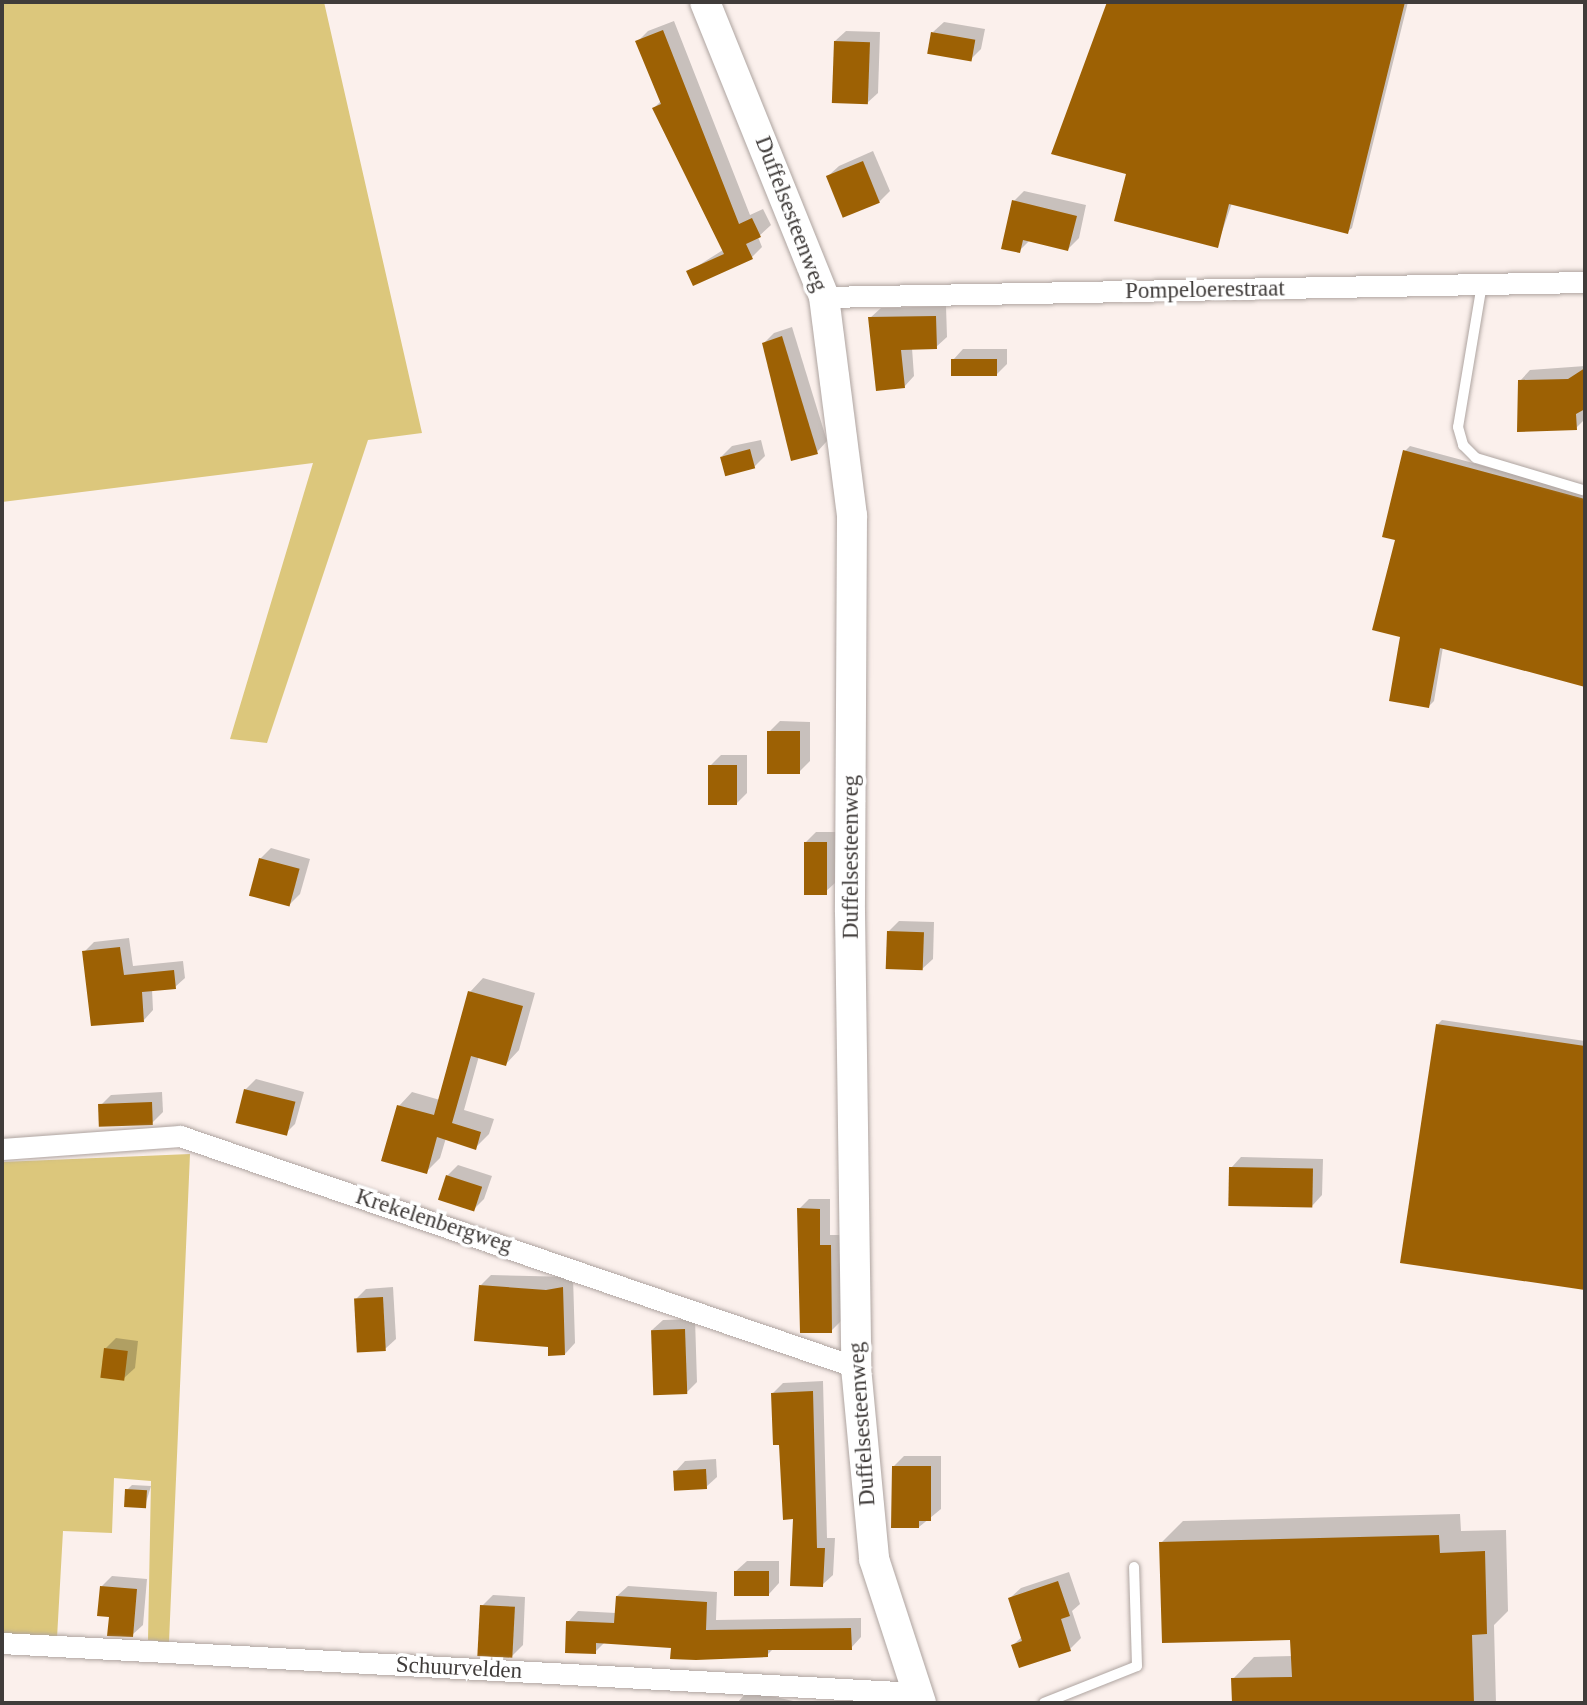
<!DOCTYPE html>
<style>
body{margin:0}
#map{position:relative;width:1587px;height:1705px;overflow:hidden;background:#fbf0ec;font-family:Georgia,serif}
div>[style]{position:absolute}
[style*='--x']{left:calc(var(--x)*1px);top:calc(var(--y)*1px);width:calc(var(--w)*1px);rotate:calc(var(--a)*1deg)}
.green>*{inset:0;background:#dcc77c}
.shadow>*{inset:0;background:#0003}
.building>*{inset:0;background:#9d6104;transform-origin:0 0}
.roads{filter:drop-shadow(0 0 2px #aea4a0) drop-shadow(0 0 2px #aea4a0)}
.lane>*{height:10px;margin:-5px;padding:0 5px;transform-origin:5px;border-radius:5px;background:#fff}
.street>*{height:21px;margin:-10.5px;padding:0 10.5px;transform-origin:10.5px;border-radius:10.5px;background:#fff}
.secondary>*{height:30px;margin:-15px;padding:0 15px;transform-origin:15px;border-radius:15px;background:#fff}
span{translate:-50% -50%;white-space:nowrap;text-align:center;line-height:1.15;-webkit-text-stroke:7px #fff;paint-order:stroke}
.street-label{font-size:23px;color:#403c3a}
.frame{position:absolute;inset:0;border:4px solid #403c3a;pointer-events:none}
</style>
<div id="map">
<div class="green">
<i style="clip-path:polygon(2px 2px,324px 2px,422px 433px,368px 440px,267px 743px,230px 739px,313px 463px,2px 502px)"></i>
<i style="clip-path:polygon(190px 1154px,169px 1642px,148px 1640px,151px 1481px,114px 1478px,112px 1533px,63px 1531px,57px 1638px,2px 1634px,2px 1162px)"></i>
</div>
<div class="shadow">
<i style="clip-path:polygon(1109px 2px,1408px 2px,1352px 228px,1347px 232px,1232px 203px,1217px 246px,1128px 173px,1053px 152px)"></i>
<i style="clip-path:polygon(674px 21px,750px 215px,763px 209px,771px 225px,758px 237px,762px 247px,752px 257px,688px 272px,723px 250px,654px 108px,662px 100px,637px 42px,648px 31px)"></i>
<i style="clip-path:polygon(944px 22px,985px 29px,981px 49px,970px 60px,933px 32px)"></i>
<i style="clip-path:polygon(846px 31px,880px 32px,878px 93px,867px 103px,835px 41px)"></i>
<i style="clip-path:polygon(873px 151px,890px 191px,879px 202px,828px 176px,839px 166px)"></i>
<i style="clip-path:polygon(1024px 191px,1086px 205px,1079px 238px,1068px 249px,1030px 240px,1019px 251px,1014px 201px)"></i>
<i style="clip-path:polygon(946px 306px,947px 337px,936px 347px,912px 348px,914px 376px,904px 387px,870px 318px,881px 308px)"></i>
<i style="clip-path:polygon(792px 327px,827px 441px,817px 452px,792px 459px,764px 343px,774px 333px)"></i>
<i style="clip-path:polygon(963px 349px,1007px 349px,1007px 364px,996px 375px,953px 360px)"></i>
<i style="clip-path:polygon(1585px 366px,1585px 419px,1576px 428px,1520px 381px,1530px 370px)"></i>
<i style="clip-path:polygon(761px 440px,765px 456px,754px 467px,722px 456px,732px 446px)"></i>
<i style="clip-path:polygon(1410px 446px,1585px 493px,1585px 685px,1443px 647px,1434px 701px,1429px 706px,1397px 538px,1405px 451px)"></i>
<i style="clip-path:polygon(780px 721px,810px 722px,810px 761px,799px 772px,769px 732px)"></i>
<i style="clip-path:polygon(721px 755px,747px 755px,747px 793px,736px 804px,710px 766px)"></i>
<i style="clip-path:polygon(816px 832px,836px 832px,835px 883px,824px 893px,806px 842px)"></i>
<i style="clip-path:polygon(271px 848px,310px 859px,300px 894px,289px 905px,260px 859px)"></i>
<i style="clip-path:polygon(899px 921px,934px 922px,933px 959px,922px 969px,889px 931px)"></i>
<i style="clip-path:polygon(129px 938px,133px 966px,183px 961px,185px 978px,175px 987px,152px 989px,153px 1010px,144px 1020px,84px 952px,94px 942px)"></i>
<i style="clip-path:polygon(483px 978px,535px 993px,519px 1050px,506px 1064px,479px 1056px,464px 1110px,494px 1119px,489px 1134px,475px 1148px,446px 1138px,440px 1158px,426px 1172px,399px 1106px,412px 1092px,440px 1100px,470px 992px)"></i>
<i style="clip-path:polygon(1442px 1020px,1585px 1041px,1585px 1289px,1402px 1261px,1437px 1025px)"></i>
<i style="clip-path:polygon(256px 1079px,304px 1092px,295px 1124px,285px 1134px,245px 1090px)"></i>
<i style="clip-path:polygon(162px 1092px,163px 1112px,152px 1123px,100px 1106px,111px 1095px)"></i>
<i style="clip-path:polygon(1241px 1157px,1323px 1159px,1322px 1195px,1312px 1206px,1231px 1168px)"></i>
<i style="clip-path:polygon(458px 1165px,492px 1176px,484px 1199px,474px 1209px,447px 1176px)"></i>
<i style="clip-path:polygon(809px 1199px,830px 1199px,830px 1235px,841px 1235px,842px 1320px,831px 1331px,799px 1209px)"></i>
<i style="clip-path:polygon(491px 1275px,573px 1277px,575px 1343px,565px 1354px,549px 1345px,481px 1285px)"></i>
<i style="clip-path:polygon(393px 1287px,396px 1339px,385px 1349px,356px 1299px,366px 1289px)"></i>
<i style="clip-path:polygon(695px 1319px,697px 1382px,686px 1393px,652px 1330px,663px 1320px)"></i>
<i style="clip-path:polygon(116px 1338px,138px 1341px,135px 1368px,124px 1378px,105px 1349px)"></i>
<i style="clip-path:polygon(823px 1381px,827px 1538px,835px 1538px,833px 1575px,822px 1585px,781px 1443px,772px 1394px,783px 1383px)"></i>
<i style="clip-path:polygon(904px 1456px,941px 1456px,941px 1509px,919px 1527px,894px 1466px)"></i>
<i style="clip-path:polygon(716px 1459px,717px 1477px,706px 1487px,675px 1472px,685px 1461px)"></i>
<i style="clip-path:polygon(132px 1485px,151px 1486px,145px 1506px,127px 1490px)"></i>
<i style="clip-path:polygon(1460px 1514px,1461px 1531px,1506px 1530px,1508px 1611px,1494px 1625px,1496px 1703px,1233px 1703px,1233px 1679px,1254px 1657px,1293px 1656px,1292px 1638px,1161px 1543px,1183px 1521px)"></i>
<i style="clip-path:polygon(747px 1561px,779px 1561px,779px 1583px,769px 1594px,736px 1571px)"></i>
<i style="clip-path:polygon(1069px 1572px,1080px 1604px,1072px 1611px,1081px 1638px,1070px 1649px,1013px 1645px,1023px 1636px,1010px 1598px,1021px 1588px)"></i>
<i style="clip-path:polygon(112px 1576px,147px 1579px,143px 1625px,132px 1635px,110px 1616px,102px 1586px)"></i>
<i style="clip-path:polygon(628px 1586px,717px 1592px,716px 1620px,861px 1618px,861px 1637px,851px 1648px,774px 1648px,767px 1655px,605px 1642px,595px 1652px,568px 1622px,578px 1611px,616px 1613px,617px 1596px)"></i>
<i style="clip-path:polygon(493px 1595px,525px 1597px,523px 1645px,512px 1656px,482px 1606px)"></i>
<i style="clip-path:polygon(748px 1691px,802px 1703px,737px 1703px)"></i>
</div>
<div class="building">
<i style="clip-path:polygon(1107px 2px,1405px 2px,1348px 234px,1229px 204px,1218px 248px,1114px 221px,1126px 174px,1051px 154px)"></i>
<i style="clip-path:polygon(663px 30px,739px 224px,752px 218px,761px 237px,746px 244px,753px 259px,693px 286px,686px 271px,724px 254px,652px 108px,661px 104px,635px 41px)"></i>
<i style="left:931px;top:32px;width:45px;height:22px;rotate:10deg"></i>
<i style="left:834px;top:41px;width:36px;height:62px;rotate:2deg"></i>
<i style="left:863px;top:161px;width:45px;height:40px;rotate:68deg"></i>
<i style="clip-path:polygon(1012px 200px,1077px 216px,1068px 251px,1023px 240px,1020px 253px,1001px 249px)"></i>
<i style="clip-path:polygon(936px 316px,937px 349px,901px 350px,905px 388px,876px 391px,868px 317px)"></i>
<i style="clip-path:polygon(782px 336px,818px 454px,791px 461px,762px 343px)"></i>
<i style="left:951px;top:359px;width:46px;height:17px"></i>
<i style="clip-path:polygon(1585px 368px,1585px 409px,1576px 414px,1577px 430px,1517px 432px,1518px 380px,1568px 379px)"></i>
<i style="left:750px;top:449px;width:20px;height:31px;rotate:75deg"></i>
<i style="clip-path:polygon(1403px 450px,1585px 499px,1585px 687px,1440px 648px,1429px 708px,1389px 701px,1400px 637px,1372px 630px,1395px 540px,1382px 537px)"></i>
<i style="left:767px;top:731px;width:33px;height:43px"></i>
<i style="left:708px;top:765px;width:29px;height:40px"></i>
<i style="left:804px;top:842px;width:23px;height:53px"></i>
<i style="left:259px;top:858px;width:42px;height:39px;rotate:15deg"></i>
<i style="left:887px;top:931px;width:37px;height:38px;rotate:2deg"></i>
<i style="clip-path:polygon(120px 947px,124px 975px,174px 970px,176px 989px,142px 992px,144px 1022px,91px 1026px,82px 951px)"></i>
<i style="clip-path:polygon(468px 991px,523px 1006px,506px 1066px,471px 1056px,452px 1123px,481px 1132px,476px 1150px,437px 1137px,427px 1174px,381px 1161px,397px 1105px,434px 1115px)"></i>
<i style="clip-path:polygon(1436px 1024px,1585px 1046px,1585px 1290px,1400px 1263px)"></i>
<i style="left:244px;top:1089px;width:53px;height:35px;rotate:14deg"></i>
<i style="left:152px;top:1102px;width:23px;height:54px;rotate:88deg"></i>
<i style="left:1229px;top:1167px;width:84px;height:39px;rotate:1deg"></i>
<i style="left:446px;top:1175px;width:38px;height:26px;rotate:18deg"></i>
<i style="clip-path:polygon(797px 1208px,820px 1209px,820px 1245px,831px 1245px,832px 1333px,800px 1333px)"></i>
<i style="clip-path:polygon(479px 1285px,546px 1290px,563px 1287px,565px 1355px,548px 1356px,548px 1347px,474px 1341px)"></i>
<i style="left:383px;top:1297px;width:54px;height:29px;rotate:87deg"></i>
<i style="left:685px;top:1329px;width:65px;height:34px;rotate:88deg"></i>
<i style="left:104px;top:1348px;width:24px;height:30px;rotate:7deg"></i>
<i style="clip-path:polygon(813px 1391px,817px 1548px,825px 1548px,823px 1587px,790px 1586px,793px 1519px,783px 1520px,779px 1445px,773px 1445px,771px 1393px)"></i>
<i style="clip-path:polygon(892px 1466px,931px 1466px,931px 1521px,919px 1521px,919px 1528px,891px 1528px)"></i>
<i style="left:706px;top:1469px;width:20px;height:33px;rotate:87deg"></i>
<i style="left:125px;top:1489px;width:22px;height:18px;rotate:3deg"></i>
<i style="clip-path:polygon(1439px 1535px,1440px 1553px,1485px 1551px,1487px 1634px,1472px 1635px,1474px 1703px,1232px 1703px,1231px 1678px,1292px 1677px,1290px 1640px,1162px 1643px,1159px 1542px)"></i>
<i style="left:734px;top:1571px;width:35px;height:25px"></i>
<i style="clip-path:polygon(1058px 1581px,1070px 1616px,1061px 1619px,1071px 1651px,1019px 1668px,1011px 1645px,1022px 1641px,1008px 1598px)"></i>
<i style="clip-path:polygon(100px 1586px,137px 1589px,133px 1637px,107px 1636px,109px 1617px,97px 1616px)"></i>
<i style="clip-path:polygon(616px 1596px,707px 1602px,706px 1630px,851px 1628px,852px 1650px,768px 1650px,768px 1657px,696px 1660px,670px 1659px,671px 1648px,596px 1643px,596px 1654px,565px 1653px,566px 1621px,614px 1623px)"></i>
<i style="left:480px;top:1605px;width:35px;height:51px;rotate:3deg"></i>
</div>
<div class="roads">
<div class="lane">
<i style="--x:1482;--y:284;--w:145;--a:99.5"></i>
<i style="--x:1458;--y:427;--w:19;--a:74"></i>
<i style="--x:1463;--y:445;--w:18;--a:45"></i>
<i style="--x:1476;--y:458;--w:112;--a:16.7"></i>
<i style="--x:1044;--y:1703;--w:100;--a:-21.7"></i>
<i style="--x:1137;--y:1666;--w:99;--a:-91.7"></i>
</div>
<div class="street">
<i style="--x:824;--y:297;--w:761;--a:-1.13"></i>
<i style="--x:2;--y:1149;--w:178;--a:-4.2"></i>
<i style="--x:180;--y:1136;--w:714;--a:18.87"></i>
<i style="--x:2;--y:1643;--w:915;--a:3.13"></i>
</div>
<div class="secondary">
<i style="--x:705;--y:2;--w:318;--a:68"></i>
<i style="--x:824;--y:297;--w:220;--a:82.7"></i>
<i style="--x:852;--y:515;--w:397;--a:90.3"></i>
<i style="--x:850;--y:912;--w:455;--a:89.2"></i>
<i style="--x:856;--y:1367;--w:193;--a:84.6"></i>
<i style="--x:874;--y:1559;--w:151;--a:71.9"></i>
</div>
</div>
<div class="street-label">
<span style="left:791px;top:214px;rotate:69deg">Duffelsesteenweg</span>
<span style="left:1205px;top:290px;rotate:-1deg">Pompeloerestraat</span>
<span style="left:851px;top:857px;rotate:-90deg">Duffelsesteenweg</span>
<span style="left:434px;top:1221px;rotate:18deg">Krekelenbergweg</span>
<span style="left:862px;top:1424px;rotate:-94deg">Duffelsesteenweg</span>
<span style="left:459px;top:1668px;rotate:3deg">Schuurvelden</span>
</div>
<div class="frame"></div>
</div>
